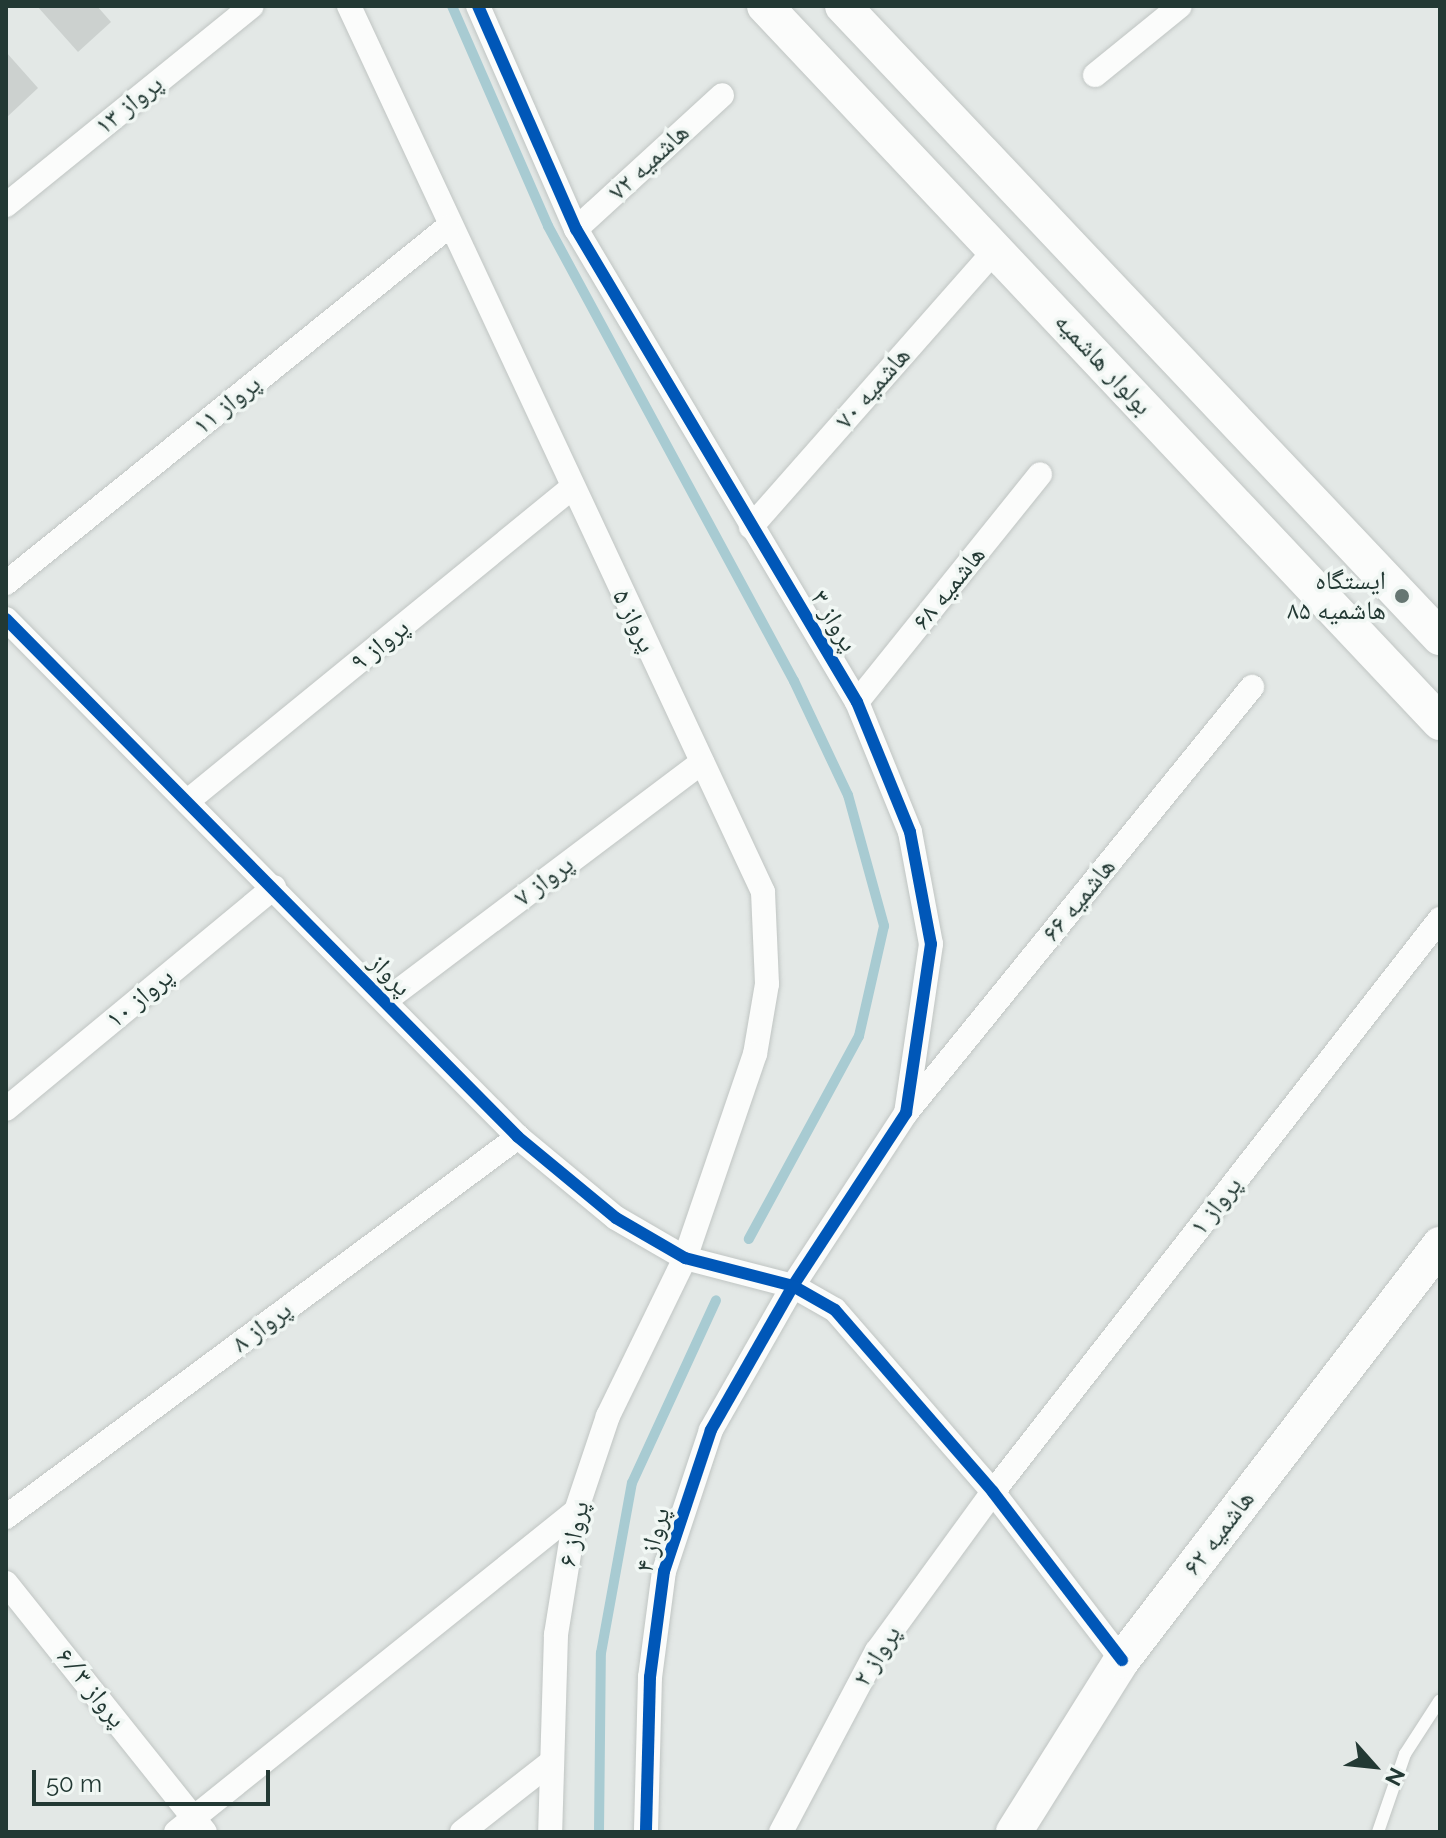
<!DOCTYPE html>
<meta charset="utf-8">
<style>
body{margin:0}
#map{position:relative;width:1446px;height:1838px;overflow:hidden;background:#e3e8e6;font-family:Raleway,"Noto Naskh Arabic",sans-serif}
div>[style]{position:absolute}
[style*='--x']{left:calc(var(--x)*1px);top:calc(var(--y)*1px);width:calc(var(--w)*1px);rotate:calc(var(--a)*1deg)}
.stream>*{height:10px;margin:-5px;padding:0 5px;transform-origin:5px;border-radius:5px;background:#a8cbd2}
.building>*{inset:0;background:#ccd1cf}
.roads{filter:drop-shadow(0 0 2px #c0c5c3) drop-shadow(0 0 2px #c0c5c3)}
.lane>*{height:12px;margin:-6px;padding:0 6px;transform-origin:6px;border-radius:6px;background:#fbfcfb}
.street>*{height:24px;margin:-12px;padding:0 12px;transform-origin:12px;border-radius:12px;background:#fbfcfb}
.secondary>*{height:36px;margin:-18px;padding:0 18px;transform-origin:18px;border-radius:18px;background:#fbfcfb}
.cycleway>*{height:12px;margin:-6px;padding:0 6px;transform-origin:6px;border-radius:6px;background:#0057b8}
.dots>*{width:22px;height:22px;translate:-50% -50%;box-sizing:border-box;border:4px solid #f1f7f4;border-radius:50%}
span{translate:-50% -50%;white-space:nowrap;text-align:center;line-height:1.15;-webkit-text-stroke:7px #f1f7f4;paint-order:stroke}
.street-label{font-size:26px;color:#233934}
.poi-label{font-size:26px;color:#233934}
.right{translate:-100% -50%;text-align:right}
.frame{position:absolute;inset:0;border:8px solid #233934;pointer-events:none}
.north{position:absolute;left:1334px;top:1726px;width:80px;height:80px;-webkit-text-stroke:6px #f1f7f4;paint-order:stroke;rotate:117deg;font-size:22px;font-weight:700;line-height:32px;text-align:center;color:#233934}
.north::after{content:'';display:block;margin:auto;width:28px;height:36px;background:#233934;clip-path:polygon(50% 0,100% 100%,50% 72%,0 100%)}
.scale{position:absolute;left:32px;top:1770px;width:238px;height:36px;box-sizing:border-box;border:4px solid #233934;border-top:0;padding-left:10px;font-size:24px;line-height:28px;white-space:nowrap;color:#233934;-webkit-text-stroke:6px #f1f7f4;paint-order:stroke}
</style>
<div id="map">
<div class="stream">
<i style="--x:452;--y:6;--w:240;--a:66.4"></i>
<i style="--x:548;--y:226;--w:517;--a:61.6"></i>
<i style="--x:794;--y:681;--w:126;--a:64.7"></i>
<i style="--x:848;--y:795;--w:136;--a:74.6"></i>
<i style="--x:884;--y:926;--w:113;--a:102.8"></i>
<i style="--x:859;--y:1036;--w:231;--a:118.5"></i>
<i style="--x:599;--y:1832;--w:179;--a:-89.4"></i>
<i style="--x:601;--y:1653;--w:173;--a:-79.7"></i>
<i style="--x:632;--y:1483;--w:201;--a:-65.3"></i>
</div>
<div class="building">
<i style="clip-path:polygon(37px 6px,97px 6px,111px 22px,78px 52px)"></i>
<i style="clip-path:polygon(6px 52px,38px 88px,6px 118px)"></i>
</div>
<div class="roads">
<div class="lane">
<i style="--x:1378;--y:1832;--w:83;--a:-70.9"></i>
<i style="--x:1405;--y:1754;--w:64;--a:-57.1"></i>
</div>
<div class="street">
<i style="--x:349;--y:6;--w:978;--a:64.95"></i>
<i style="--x:763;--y:892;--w:92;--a:87.5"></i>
<i style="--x:767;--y:984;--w:71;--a:99.7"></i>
<i style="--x:755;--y:1054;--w:216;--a:108.9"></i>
<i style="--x:685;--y:1258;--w:176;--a:116"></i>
<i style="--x:608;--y:1416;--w:100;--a:108.6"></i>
<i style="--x:576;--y:1511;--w:126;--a:99.2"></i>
<i style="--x:556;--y:1635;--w:197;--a:91.7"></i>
<i style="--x:478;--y:6;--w:244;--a:66.3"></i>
<i style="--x:576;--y:229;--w:550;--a:59.29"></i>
<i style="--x:857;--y:702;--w:140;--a:67.8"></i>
<i style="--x:910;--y:832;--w:114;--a:79.4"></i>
<i style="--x:931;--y:944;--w:171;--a:98.4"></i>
<i style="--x:906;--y:1113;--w:207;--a:123.2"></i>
<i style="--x:793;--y:1286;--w:166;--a:119.7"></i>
<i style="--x:711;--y:1430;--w:149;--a:108.4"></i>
<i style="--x:664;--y:1571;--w:107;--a:97.5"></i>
<i style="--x:650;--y:1677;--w:155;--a:91.5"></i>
<i style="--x:1095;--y:75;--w:109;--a:-39.1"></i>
<i style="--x:6;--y:205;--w:316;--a:-39"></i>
<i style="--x:576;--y:229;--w:198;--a:-42.5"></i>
<i style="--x:751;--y:527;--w:369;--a:-48.6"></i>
<i style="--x:6;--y:583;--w:568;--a:-38.85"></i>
<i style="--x:6;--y:619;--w:728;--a:45.33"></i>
<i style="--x:518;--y:1137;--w:127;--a:39.6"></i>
<i style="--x:616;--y:1218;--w:80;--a:30.1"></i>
<i style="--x:685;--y:1258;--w:112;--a:14.5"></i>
<i style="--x:793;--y:1286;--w:48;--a:29.7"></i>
<i style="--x:835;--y:1310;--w:241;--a:49"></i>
<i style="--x:993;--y:1492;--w:212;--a:52.5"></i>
<i style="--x:857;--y:702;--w:292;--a:-51.2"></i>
<i style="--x:189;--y:800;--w:493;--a:-39.2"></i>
<i style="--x:385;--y:1001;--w:397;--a:-37"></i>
<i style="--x:6;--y:1109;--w:348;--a:-39.6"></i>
<i style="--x:906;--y:1113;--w:549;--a:-50.92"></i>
<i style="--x:6;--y:1517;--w:638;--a:-36.58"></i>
<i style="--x:6;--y:1583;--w:319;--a:51.4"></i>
<i style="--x:176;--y:1832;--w:513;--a:-38.75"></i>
<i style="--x:462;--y:1832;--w:112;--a:-38.1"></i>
<i style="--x:781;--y:1832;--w:205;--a:-62.1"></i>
<i style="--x:877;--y:1651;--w:197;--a:-53.9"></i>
<i style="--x:993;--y:1492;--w:727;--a:-52.04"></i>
</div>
<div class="secondary">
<i style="--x:765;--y:6;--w:984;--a:46.69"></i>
<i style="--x:843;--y:6;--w:869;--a:46.59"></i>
<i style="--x:1014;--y:1832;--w:203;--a:-57.9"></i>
<i style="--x:1122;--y:1660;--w:523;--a:-52.54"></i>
</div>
</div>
<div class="cycleway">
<i style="--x:478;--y:6;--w:244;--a:66.3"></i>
<i style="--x:576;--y:229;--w:550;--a:59.29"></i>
<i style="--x:857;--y:702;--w:140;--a:67.8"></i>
<i style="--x:910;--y:832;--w:114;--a:79.4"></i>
<i style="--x:931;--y:944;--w:171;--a:98.4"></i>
<i style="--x:906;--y:1113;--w:207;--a:123.2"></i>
<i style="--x:793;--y:1286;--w:166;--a:119.7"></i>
<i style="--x:711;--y:1430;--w:149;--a:108.4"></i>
<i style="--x:664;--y:1571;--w:107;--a:97.5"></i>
<i style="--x:650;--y:1677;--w:155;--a:91.5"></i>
<i style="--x:6;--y:619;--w:728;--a:45.33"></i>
<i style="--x:518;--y:1137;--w:127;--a:39.6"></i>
<i style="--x:616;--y:1218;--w:80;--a:30.1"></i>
<i style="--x:685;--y:1258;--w:112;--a:14.5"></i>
<i style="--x:793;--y:1286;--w:48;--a:29.7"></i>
<i style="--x:835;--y:1310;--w:241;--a:49"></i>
<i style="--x:993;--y:1492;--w:212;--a:52.5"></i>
</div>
<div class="dots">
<i style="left:1402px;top:596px;background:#667672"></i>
</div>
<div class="street-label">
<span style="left:129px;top:105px;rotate:-39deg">پرواز ۱۳</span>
<span style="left:649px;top:162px;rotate:-43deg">هاشمیه ۷۲</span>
<span style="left:1103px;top:364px;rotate:47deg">بولوار هاشمیه</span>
<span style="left:873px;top:388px;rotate:-49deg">هاشمیه ۷۰</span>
<span style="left:227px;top:405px;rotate:-39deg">پرواز ۱۱</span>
<span style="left:949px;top:588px;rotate:-51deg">هاشمیه ۶۸</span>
<span style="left:634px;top:621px;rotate:64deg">پرواز ۵</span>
<span style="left:834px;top:621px;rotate:59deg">پرواز ۳</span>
<span style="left:380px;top:645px;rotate:-39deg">پرواز ۹</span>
<span style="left:544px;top:881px;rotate:-37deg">پرواز ۷</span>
<span style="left:1079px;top:900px;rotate:-51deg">هاشمیه ۶۶</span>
<span style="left:390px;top:975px;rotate:46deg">پرواز</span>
<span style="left:140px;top:998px;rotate:-40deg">پرواز ۱۰</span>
<span style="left:1216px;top:1206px;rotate:-52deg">پرواز ۱</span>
<span style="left:262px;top:1327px;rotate:-37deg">پرواز ۸</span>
<span style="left:1219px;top:1533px;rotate:-53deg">هاشمیه ۶۲</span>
<span style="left:574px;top:1534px;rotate:-78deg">پرواز ۶</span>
<span style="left:653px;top:1540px;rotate:-74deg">پرواز ۴</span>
<span style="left:877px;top:1656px;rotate:-58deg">پرواز ۲</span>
<span style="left:91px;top:1688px;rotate:51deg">پرواز ۶/۳</span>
</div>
<div class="poi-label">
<span class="right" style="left:1386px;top:596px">ایستگاه<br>هاشمیه ۸۵</span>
</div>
<div class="frame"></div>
<div class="north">N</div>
<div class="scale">50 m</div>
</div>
